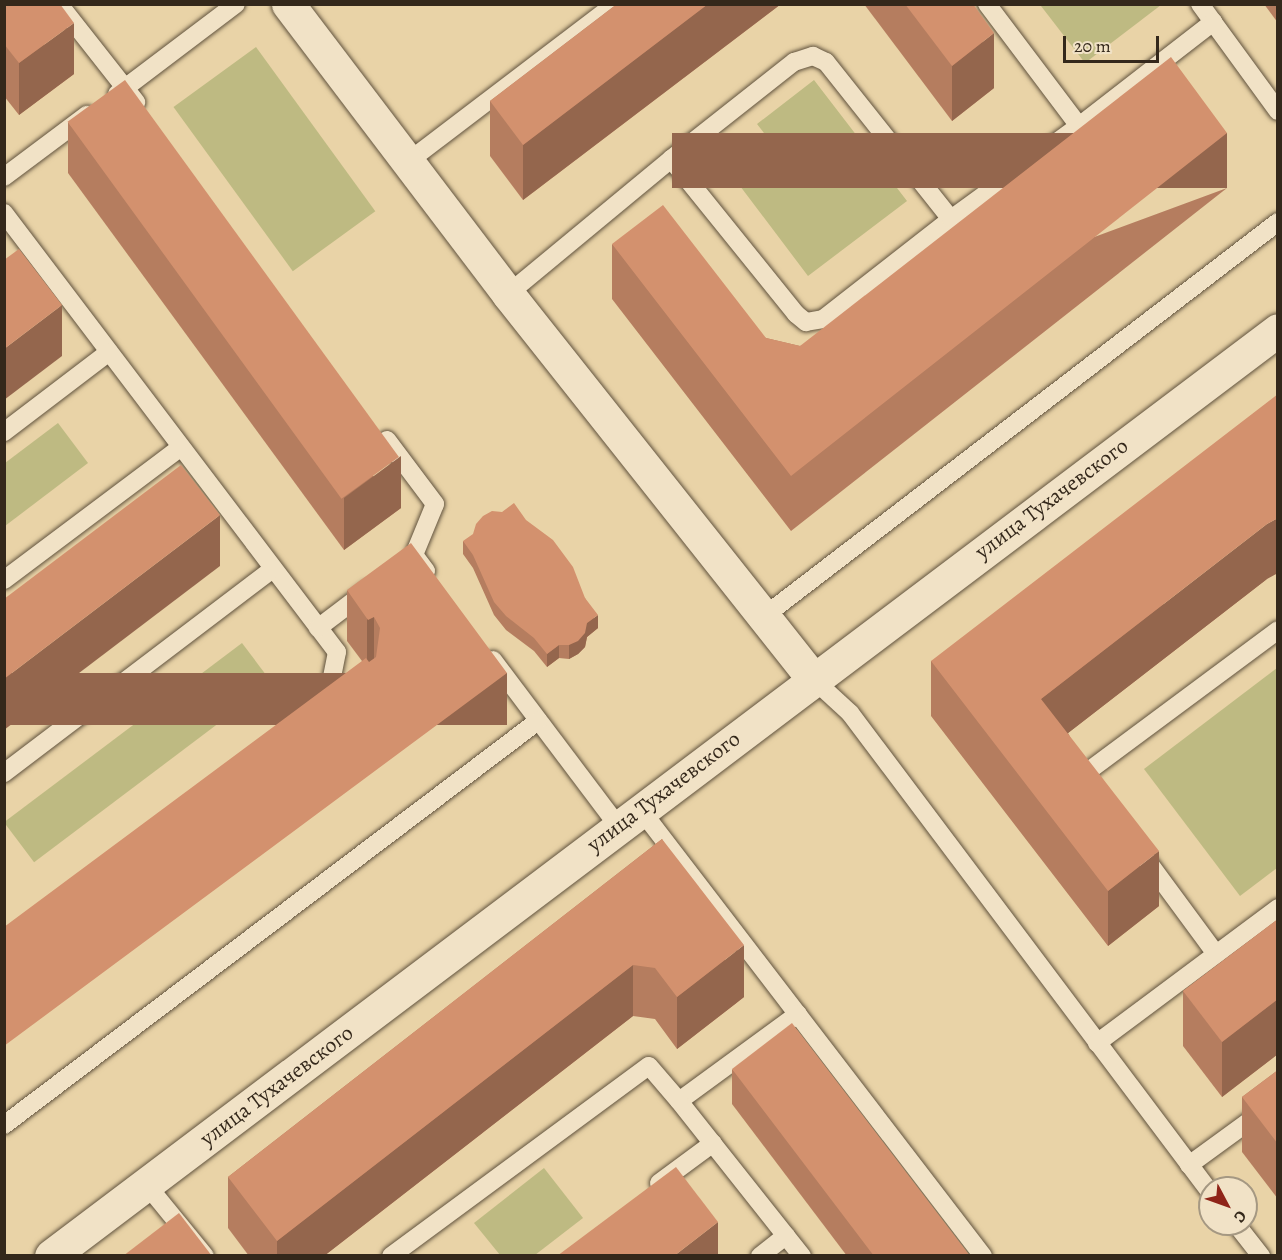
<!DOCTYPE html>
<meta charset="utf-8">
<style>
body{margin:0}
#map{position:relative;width:1282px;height:1260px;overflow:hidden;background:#e9d3a7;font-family:Alegreya,serif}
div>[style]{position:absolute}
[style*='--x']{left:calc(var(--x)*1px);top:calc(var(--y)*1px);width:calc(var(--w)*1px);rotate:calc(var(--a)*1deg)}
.green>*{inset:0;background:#beba82;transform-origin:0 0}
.roads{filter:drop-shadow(0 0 2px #61533e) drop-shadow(0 0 2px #61533e)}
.service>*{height:18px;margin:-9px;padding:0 9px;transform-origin:9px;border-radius:9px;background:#f1e2c6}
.minor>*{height:33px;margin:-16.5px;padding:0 16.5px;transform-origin:16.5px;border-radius:16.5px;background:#f1e2c6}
.secondary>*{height:33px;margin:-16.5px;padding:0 16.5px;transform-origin:16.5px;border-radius:16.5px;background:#f1e2c6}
.wall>*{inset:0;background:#b57d5f}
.shaded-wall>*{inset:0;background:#94664d;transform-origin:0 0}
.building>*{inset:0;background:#d3916e;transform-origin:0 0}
span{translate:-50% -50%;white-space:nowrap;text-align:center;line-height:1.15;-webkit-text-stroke:4.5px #f1e2c6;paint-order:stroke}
.street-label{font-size:22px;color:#34281b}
.frame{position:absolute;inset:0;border:6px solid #34281b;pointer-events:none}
.north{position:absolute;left:1198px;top:1176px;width:60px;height:60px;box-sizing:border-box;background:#f1e2c6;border:2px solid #a59882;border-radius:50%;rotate:131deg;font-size:16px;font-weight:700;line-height:24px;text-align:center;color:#34281b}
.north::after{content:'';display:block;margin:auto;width:21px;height:27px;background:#8f2418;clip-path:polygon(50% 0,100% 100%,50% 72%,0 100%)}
.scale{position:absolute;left:1063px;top:36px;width:96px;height:27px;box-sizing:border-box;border:3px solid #34281b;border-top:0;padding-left:8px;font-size:18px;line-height:21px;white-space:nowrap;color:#34281b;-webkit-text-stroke:4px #f1e2c6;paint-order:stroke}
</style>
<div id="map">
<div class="green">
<i style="clip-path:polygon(1043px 4px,1161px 4px,1161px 5px,1085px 63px,1041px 6px)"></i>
<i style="left:256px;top:47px;width:203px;height:102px;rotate:54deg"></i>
<i style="clip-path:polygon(814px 80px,907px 201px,808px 276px,737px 182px,778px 151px,757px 124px)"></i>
<i style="clip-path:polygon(58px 423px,88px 463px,5px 526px,5px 463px)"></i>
<i style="left:242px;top:643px;width:50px;height:298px;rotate:53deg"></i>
<i style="clip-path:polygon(1277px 668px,1277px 868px,1240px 896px,1144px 769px)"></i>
<i style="clip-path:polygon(544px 1168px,583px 1218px,535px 1255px,500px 1255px,474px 1223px)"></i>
</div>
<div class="roads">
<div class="service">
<i style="--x:59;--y:4;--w:125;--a:51.8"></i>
<i style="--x:1200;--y:4;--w:22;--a:54"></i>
<i style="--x:117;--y:94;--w:149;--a:-37.1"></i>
<i style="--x:1079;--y:126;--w:170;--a:-37.8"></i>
<i style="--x:1213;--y:22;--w:110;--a:53.9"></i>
<i style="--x:671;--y:159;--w:199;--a:51.1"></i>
<i style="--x:796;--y:314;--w:13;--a:39"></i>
<i style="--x:806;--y:322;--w:17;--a:-10"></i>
<i style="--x:823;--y:319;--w:162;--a:-38"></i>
<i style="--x:409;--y:161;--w:259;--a:-37.3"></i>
<i style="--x:4;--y:177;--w:104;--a:-36.8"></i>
<i style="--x:4;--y:213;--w:551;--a:52.82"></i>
<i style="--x:337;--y:652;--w:41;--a:101.3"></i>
<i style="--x:329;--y:692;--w:16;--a:142"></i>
<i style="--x:508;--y:294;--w:212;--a:-39.6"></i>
<i style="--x:671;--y:159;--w:157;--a:-38.3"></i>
<i style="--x:794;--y:62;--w:20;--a:-18"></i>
<i style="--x:813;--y:56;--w:14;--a:25"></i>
<i style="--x:826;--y:62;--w:201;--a:51.5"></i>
<i style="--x:951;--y:219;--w:158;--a:-36"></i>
<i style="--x:1079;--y:126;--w:153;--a:-127"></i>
<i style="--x:4;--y:432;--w:132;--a:-37.3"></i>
<i style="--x:387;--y:440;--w:80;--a:53.1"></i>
<i style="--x:435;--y:504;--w:55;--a:112.4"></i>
<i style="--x:414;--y:555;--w:20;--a:53"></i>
<i style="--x:4;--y:580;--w:221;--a:-36.9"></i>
<i style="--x:763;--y:617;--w:649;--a:-37.49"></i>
<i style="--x:318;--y:628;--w:63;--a:-37.2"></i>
<i style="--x:493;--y:660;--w:209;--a:53"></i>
<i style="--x:813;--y:679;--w:50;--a:42.6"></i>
<i style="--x:850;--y:713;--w:599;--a:53.07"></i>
<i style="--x:4;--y:773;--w:338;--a:-37.2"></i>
<i style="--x:1090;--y:784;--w:11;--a:-128"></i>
<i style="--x:1083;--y:775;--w:243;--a:-36.6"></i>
<i style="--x:641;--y:810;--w:562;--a:52.52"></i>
<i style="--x:1146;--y:859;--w:118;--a:53.6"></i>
<i style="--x:798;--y:1014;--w:147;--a:143.8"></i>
<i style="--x:679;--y:1101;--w:198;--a:51.6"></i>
<i style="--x:1097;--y:1043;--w:226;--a:-36.7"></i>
<i style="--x:4;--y:1125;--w:670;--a:-37.11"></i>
<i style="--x:1189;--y:1165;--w:110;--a:-36.1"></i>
<i style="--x:659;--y:1183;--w:67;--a:-36.5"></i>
<i style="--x:146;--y:1184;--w:93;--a:50.7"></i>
<i style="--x:1236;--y:1224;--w:41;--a:52"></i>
<i style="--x:391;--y:1256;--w:320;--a:-36.4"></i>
<i style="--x:649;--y:1066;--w:46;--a:49.4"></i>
<i style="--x:760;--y:1256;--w:33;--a:-38"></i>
</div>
<div class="minor">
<i style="--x:288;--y:4;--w:364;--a:52.8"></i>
<i style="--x:508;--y:294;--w:491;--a:51.6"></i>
</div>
<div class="secondary">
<i style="--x:51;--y:1256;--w:1537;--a:-37.04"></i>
</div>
</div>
<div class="wall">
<i style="clip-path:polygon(4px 4px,74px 74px,19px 115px,4px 96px)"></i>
<i style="clip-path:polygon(617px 4px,781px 4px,523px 200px,490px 156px,490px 101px)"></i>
<i style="clip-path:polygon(864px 4px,973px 4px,994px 88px,952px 121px)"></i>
<i style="clip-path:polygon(1264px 4px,1278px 4px,1278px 23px)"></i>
<i style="clip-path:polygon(68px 122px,401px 508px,344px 550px,68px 173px)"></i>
<i style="clip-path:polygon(1227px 188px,791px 531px,612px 299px,612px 244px,766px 338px,800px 346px)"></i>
<i style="clip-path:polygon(463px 541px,585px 598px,598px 628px,587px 637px,585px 647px,578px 654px,569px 659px,559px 658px,547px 667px,534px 651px,506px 630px,494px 615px,473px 568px,463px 554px)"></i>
<i style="clip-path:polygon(1267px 579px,1068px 733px,1159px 906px,1108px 946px,931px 716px,931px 661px)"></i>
<i style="clip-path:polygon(347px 590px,507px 725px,362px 661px,347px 641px)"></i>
<i style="clip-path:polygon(662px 839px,744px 997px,677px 1049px,655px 1019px,633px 1016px,324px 1256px,249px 1256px,228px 1228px,228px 1177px)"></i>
<i style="clip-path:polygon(1278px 919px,1278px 1054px,1222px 1097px,1183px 1046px,1183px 991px)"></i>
<i style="clip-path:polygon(732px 1069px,970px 1256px,847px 1256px,732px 1104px)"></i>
<i style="clip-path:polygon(1278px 1070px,1278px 1199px,1242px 1152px,1242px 1097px)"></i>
</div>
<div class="shaded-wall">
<i style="clip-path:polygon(708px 4px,781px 4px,523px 200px,523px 145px)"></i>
<i style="clip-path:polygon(74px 23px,74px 74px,19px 115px,19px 63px)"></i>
<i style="clip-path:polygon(994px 33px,994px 88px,952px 121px,952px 66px)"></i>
<i style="left:1227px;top:133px;width:55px;height:555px;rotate:90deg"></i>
<i style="clip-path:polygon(62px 305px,62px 356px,4px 400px,4px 349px)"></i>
<i style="clip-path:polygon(401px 456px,401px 508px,344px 550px,344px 498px)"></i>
<i style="clip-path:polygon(220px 515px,220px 566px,4px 730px,4px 679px)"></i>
<i style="clip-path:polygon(1278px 518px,1278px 573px,1267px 579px,1041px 754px,1041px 699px,1267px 524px)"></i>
<i style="clip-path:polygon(598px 615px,598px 628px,587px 637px,585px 647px,578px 654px,569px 659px,569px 645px,587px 623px)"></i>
<i style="left:374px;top:617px;width:51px;height:7px;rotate:90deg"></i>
<i style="clip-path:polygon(559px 645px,559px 658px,547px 667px,547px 654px)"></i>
<i style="left:507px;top:673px;width:52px;height:626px;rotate:90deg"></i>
<i style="clip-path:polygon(1159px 851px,1159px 906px,1108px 946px,1108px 891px)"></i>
<i style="clip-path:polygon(744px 945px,744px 997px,677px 1049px,677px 997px)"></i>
<i style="clip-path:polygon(633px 965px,633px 1016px,324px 1256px,277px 1256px,277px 1241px)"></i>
<i style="clip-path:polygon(1278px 999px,1278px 1054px,1222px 1097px,1222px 1042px)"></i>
<i style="clip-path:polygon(718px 1222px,718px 1256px,674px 1256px)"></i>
</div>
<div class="building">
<i style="clip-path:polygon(4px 4px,60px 4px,74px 23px,19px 63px,4px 44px)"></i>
<i style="clip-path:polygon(617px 4px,708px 4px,523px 145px,490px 101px)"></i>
<i style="clip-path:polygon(905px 4px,973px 4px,994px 33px,952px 66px)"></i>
<i style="clip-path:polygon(1171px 57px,1227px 133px,791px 476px,612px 244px,663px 205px,766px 338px,800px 346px)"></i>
<i style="left:125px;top:80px;width:466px;height:71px;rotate:54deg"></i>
<i style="clip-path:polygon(19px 249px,62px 305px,4px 349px,4px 260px)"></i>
<i style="clip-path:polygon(1278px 394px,1278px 518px,1267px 524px,1041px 699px,1159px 851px,1108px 891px,931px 661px)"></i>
<i style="clip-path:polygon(181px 465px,220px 515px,4px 679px,4px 599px)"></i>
<i style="clip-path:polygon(514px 503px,526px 520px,553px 540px,573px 567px,585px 598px,598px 615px,587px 623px,585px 633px,578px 641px,569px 645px,559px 645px,547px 654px,534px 638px,506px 616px,494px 602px,473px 555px,463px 541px,473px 534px,476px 524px,483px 516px,492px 511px,502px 512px)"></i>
<i style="clip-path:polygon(411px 543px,507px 673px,4px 1046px,4px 927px,366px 658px,369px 662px,376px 657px,380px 628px,374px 617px,368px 620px,347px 590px)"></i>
<i style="clip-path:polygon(662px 839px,744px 945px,677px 997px,655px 968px,633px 965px,277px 1241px,228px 1177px)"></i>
<i style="clip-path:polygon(1278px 919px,1278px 999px,1222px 1042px,1183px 991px)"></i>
<i style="clip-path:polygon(792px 1023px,970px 1256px,874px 1256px,732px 1069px)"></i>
<i style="clip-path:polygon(1278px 1070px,1278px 1144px,1242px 1097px)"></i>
<i style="clip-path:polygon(676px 1167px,718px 1222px,674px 1256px,557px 1256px)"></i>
<i style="clip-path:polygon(179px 1213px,212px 1256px,123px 1256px)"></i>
</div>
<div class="street-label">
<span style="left:1052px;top:499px;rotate:-37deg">улица Тухачевского</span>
<span style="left:664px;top:792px;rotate:-37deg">улица Тухачевского</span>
<span style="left:277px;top:1086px;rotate:-37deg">улица Тухачевского</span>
</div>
<div class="frame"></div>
<div class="north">С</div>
<div class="scale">20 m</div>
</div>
